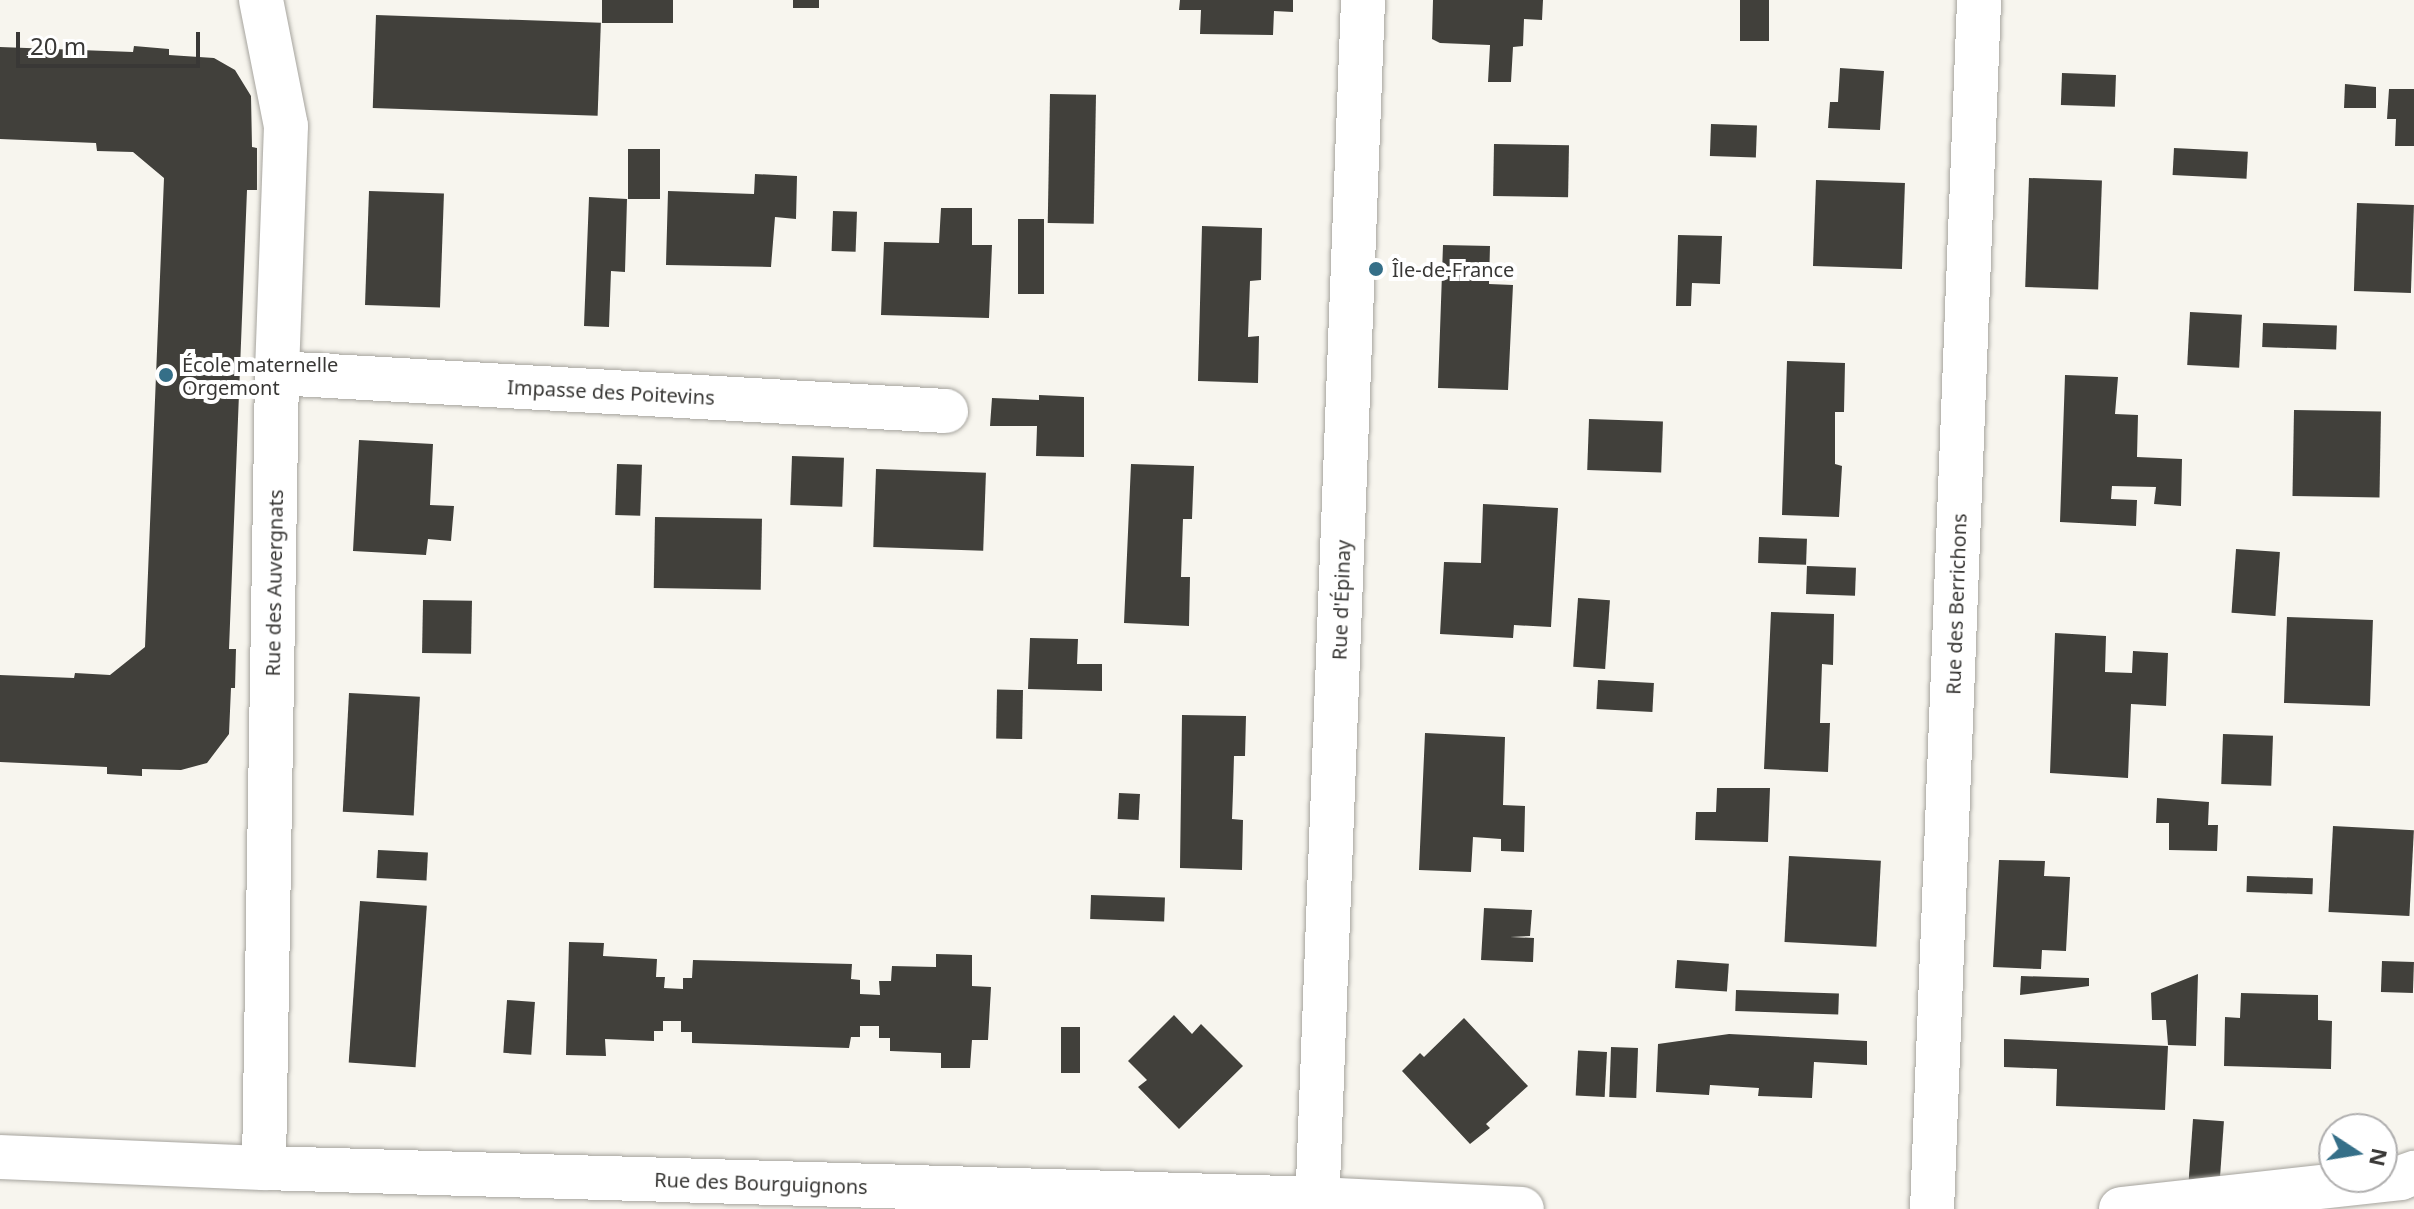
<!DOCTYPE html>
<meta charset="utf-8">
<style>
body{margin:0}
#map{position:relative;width:2414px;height:1209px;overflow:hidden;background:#f7f5ee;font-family:"Noto Sans",sans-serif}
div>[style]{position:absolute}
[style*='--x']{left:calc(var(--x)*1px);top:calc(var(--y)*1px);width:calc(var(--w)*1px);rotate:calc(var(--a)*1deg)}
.building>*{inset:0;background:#41403b;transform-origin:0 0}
.roads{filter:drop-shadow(0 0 2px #a6a49e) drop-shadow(0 0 2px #a6a49e)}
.street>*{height:44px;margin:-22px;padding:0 22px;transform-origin:22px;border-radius:22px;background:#fff}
.dots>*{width:22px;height:22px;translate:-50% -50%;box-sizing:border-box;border:4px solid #fff;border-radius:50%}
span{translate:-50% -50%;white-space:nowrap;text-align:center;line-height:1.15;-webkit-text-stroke:8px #fff;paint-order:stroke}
.poi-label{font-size:20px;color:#393836}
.left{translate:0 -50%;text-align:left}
.street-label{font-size:20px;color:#393836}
.north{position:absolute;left:2318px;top:1113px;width:80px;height:80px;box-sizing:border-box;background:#fff;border:2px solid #b0afaf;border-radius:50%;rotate:102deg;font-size:22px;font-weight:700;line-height:32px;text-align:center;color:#393836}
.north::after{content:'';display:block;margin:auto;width:28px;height:36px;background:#356f88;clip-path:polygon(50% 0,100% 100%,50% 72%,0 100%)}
.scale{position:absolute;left:16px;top:32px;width:184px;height:36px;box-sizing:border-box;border:4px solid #393836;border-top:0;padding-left:10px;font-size:24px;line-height:28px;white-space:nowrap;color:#393836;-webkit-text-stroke:6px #fff;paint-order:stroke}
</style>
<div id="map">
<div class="building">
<i style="left:602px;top:0;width:71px;height:23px"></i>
<i style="left:793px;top:0;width:26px;height:8px"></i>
<i style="clip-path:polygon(1180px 0,1293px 0,1293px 12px,1274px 11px,1273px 35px,1200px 34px,1201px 10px,1179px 10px)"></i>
<i style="clip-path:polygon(1433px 0,1543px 0,1542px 20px,1524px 19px,1523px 46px,1513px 47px,1511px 82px,1488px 82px,1490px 45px,1440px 43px,1432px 39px)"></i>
<i style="left:1740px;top:0;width:29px;height:41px"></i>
<i style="left:376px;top:15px;width:225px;height:93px;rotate:2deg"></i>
<i style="clip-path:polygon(134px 46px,169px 49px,169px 55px,214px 58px,235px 70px,251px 96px,252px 147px,257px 148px,257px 190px,247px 190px,229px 649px,236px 649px,235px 688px,231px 688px,229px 734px,207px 763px,181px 770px,142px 769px,142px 776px,107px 774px,107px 767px,0 762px,0 675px,74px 678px,75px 673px,110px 675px,145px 647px,164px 178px,133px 152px,97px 151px,96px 143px,0 139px,0 47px,133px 52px)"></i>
<i style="clip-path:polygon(1840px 68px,1884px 71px,1880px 130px,1828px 128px,1830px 102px,1838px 102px)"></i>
<i style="left:2062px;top:73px;width:54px;height:32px;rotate:2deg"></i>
<i style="clip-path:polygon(2345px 84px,2376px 87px,2376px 108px,2344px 108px)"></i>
<i style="clip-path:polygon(2389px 89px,2414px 89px,2414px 146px,2395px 146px,2396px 119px,2387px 119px)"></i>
<i style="left:1050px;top:94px;width:46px;height:129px;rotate:1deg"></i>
<i style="left:1711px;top:124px;width:46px;height:32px;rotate:2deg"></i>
<i style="left:1494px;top:144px;width:75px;height:52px;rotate:1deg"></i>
<i style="left:2174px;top:148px;width:74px;height:27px;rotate:3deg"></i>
<i style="left:628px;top:149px;width:32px;height:50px"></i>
<i style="clip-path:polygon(755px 174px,797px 176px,796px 219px,775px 217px,771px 267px,666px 265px,668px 191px,754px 194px)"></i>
<i style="left:2029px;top:178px;width:73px;height:109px;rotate:2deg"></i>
<i style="left:1816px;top:180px;width:89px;height:86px;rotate:2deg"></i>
<i style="left:369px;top:191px;width:75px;height:114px;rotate:2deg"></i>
<i style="clip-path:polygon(589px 197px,627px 199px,625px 272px,611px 271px,609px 327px,584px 326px)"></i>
<i style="left:2357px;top:203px;width:57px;height:88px;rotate:2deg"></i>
<i style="clip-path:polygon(941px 208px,972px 208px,972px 245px,992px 245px,989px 318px,881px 315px,884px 242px,939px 243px)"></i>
<i style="left:833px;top:211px;width:24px;height:40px;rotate:2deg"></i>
<i style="left:1018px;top:219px;width:26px;height:75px"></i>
<i style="clip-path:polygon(1202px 226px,1262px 228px,1261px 280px,1250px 281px,1248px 337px,1259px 336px,1258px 383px,1198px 381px)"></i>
<i style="clip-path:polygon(1678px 235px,1722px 236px,1720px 284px,1692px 283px,1691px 306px,1676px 306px)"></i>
<i style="clip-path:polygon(1443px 245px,1490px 246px,1489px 284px,1513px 285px,1508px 390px,1438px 388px)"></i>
<i style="left:2190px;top:312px;width:52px;height:53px;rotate:3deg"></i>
<i style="left:2263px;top:323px;width:74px;height:24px;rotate:2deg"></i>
<i style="clip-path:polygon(1787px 361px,1845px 363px,1844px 412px,1835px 412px,1835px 464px,1842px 466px,1839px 517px,1782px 515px)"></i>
<i style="clip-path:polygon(2065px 375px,2118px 377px,2115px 414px,2138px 415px,2137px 457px,2182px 459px,2181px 506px,2154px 504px,2156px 487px,2112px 486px,2111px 499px,2137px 500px,2136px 526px,2060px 522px)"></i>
<i style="clip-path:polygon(1039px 395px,1084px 397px,1084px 457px,1036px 456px,1037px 426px,990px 426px,992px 398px,1039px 400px)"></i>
<i style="left:2294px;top:410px;width:87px;height:86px;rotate:1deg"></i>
<i style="left:1589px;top:419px;width:74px;height:51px;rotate:2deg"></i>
<i style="clip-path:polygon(359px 440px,433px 444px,430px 505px,454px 506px,451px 541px,428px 539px,426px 555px,353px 551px)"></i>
<i style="left:792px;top:456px;width:52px;height:49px;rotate:2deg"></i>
<i style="left:617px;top:464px;width:25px;height:51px;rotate:2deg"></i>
<i style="clip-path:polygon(1131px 464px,1194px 466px,1192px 519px,1183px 519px,1181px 577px,1190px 577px,1189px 626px,1124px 623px)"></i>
<i style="left:876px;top:469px;width:110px;height:78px;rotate:2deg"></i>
<i style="clip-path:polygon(1483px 504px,1558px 508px,1551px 627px,1514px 625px,1513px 638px,1440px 634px,1444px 562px,1481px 563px)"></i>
<i style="left:655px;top:517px;width:107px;height:71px;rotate:1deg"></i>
<i style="left:1759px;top:537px;width:48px;height:26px;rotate:2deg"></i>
<i style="left:2236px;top:549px;width:44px;height:64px;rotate:4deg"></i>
<i style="left:1807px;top:566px;width:49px;height:28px;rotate:2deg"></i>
<i style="left:1578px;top:598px;width:32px;height:69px;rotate:4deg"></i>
<i style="left:423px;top:600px;width:49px;height:53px;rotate:1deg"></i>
<i style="clip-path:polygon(1771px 612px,1834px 614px,1833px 665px,1822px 664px,1820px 723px,1830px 723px,1828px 772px,1764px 769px)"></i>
<i style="left:2287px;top:617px;width:86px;height:86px;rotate:2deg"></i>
<i style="clip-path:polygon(2055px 633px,2106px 636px,2105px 672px,2132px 673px,2133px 651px,2168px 653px,2166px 706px,2131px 704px,2128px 778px,2050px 773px)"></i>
<i style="clip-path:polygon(1030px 638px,1078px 639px,1077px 664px,1102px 664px,1102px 691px,1028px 689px)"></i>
<i style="left:1598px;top:680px;width:56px;height:29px;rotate:3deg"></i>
<i style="left:1023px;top:690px;width:49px;height:26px;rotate:91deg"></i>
<i style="left:349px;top:693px;width:71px;height:119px;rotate:3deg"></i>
<i style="clip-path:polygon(1182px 715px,1246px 716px,1245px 756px,1234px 756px,1233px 791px,1232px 819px,1243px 820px,1242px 870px,1180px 868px)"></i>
<i style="clip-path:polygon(1425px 733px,1505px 737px,1503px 805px,1525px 806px,1524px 852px,1501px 851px,1501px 839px,1473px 837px,1471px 872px,1419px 870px)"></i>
<i style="left:2223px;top:734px;width:50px;height:50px;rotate:2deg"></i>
<i style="clip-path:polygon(1717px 788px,1770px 788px,1768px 842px,1695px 840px,1696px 812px,1716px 812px)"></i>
<i style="left:1119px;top:793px;width:21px;height:26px;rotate:3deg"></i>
<i style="clip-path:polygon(2157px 798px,2209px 802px,2208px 825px,2218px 825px,2217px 851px,2169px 850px,2169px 823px,2156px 823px)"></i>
<i style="left:2333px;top:826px;width:81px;height:86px;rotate:3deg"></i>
<i style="left:378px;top:850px;width:50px;height:28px;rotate:3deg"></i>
<i style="left:1789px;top:856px;width:92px;height:86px;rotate:3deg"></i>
<i style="clip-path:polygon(1999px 860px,2045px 861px,2044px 876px,2070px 877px,2066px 951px,2042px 950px,2041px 969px,1993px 967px)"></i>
<i style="left:2247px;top:876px;width:66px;height:16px;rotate:2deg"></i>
<i style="left:1091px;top:895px;width:74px;height:24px;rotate:2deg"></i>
<i style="left:360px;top:901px;width:67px;height:162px;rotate:4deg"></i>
<i style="clip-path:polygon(1484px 908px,1532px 910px,1530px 936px,1510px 937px,1534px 938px,1533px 962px,1481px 960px)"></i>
<i style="clip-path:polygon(569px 942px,604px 943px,603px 956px,657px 959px,656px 977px,665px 977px,664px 988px,683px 989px,683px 978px,692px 978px,693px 960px,852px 964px,851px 979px,860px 980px,860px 994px,880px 995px,879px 981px,891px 981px,892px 966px,936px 967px,936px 954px,972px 955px,972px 986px,991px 987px,988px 1040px,972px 1040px,970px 1068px,941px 1068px,941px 1053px,890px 1051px,890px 1038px,879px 1038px,879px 1026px,860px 1026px,860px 1037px,851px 1037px,849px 1048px,692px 1043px,692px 1032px,681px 1032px,681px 1021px,663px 1021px,663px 1031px,654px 1031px,654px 1041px,605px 1039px,606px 1056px,566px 1055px)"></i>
<i style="left:1677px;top:960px;width:52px;height:28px;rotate:4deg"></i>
<i style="left:2382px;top:961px;width:32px;height:31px;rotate:2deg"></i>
<i style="clip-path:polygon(2198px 974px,2196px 1046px,2168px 1045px,2166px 1020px,2152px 1020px,2151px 993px)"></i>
<i style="clip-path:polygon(2021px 976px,2089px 978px,2089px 986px,2020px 995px)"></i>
<i style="left:1736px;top:990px;width:103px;height:21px;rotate:2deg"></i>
<i style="clip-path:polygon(2241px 993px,2318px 995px,2318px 1020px,2332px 1021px,2331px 1069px,2224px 1066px,2225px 1017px,2240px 1018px)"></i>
<i style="left:507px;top:1000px;width:28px;height:53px;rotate:4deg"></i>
<i style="clip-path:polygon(1174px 1015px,1192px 1034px,1201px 1024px,1243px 1066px,1179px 1129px,1138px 1087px,1147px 1080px,1128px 1061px)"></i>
<i style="clip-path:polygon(1464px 1018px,1528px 1086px,1486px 1124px,1490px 1128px,1470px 1144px,1402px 1071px,1420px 1053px,1424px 1057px)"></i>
<i style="left:1061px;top:1027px;width:19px;height:46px"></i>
<i style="clip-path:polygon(1729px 1034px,1867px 1041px,1867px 1065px,1814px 1062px,1812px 1098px,1758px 1096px,1759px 1088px,1710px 1085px,1709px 1095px,1656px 1092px,1658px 1044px)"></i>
<i style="clip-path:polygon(2004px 1039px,2168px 1046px,2165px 1110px,2056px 1106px,2057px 1069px,2004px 1067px)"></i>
<i style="left:1638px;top:1048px;width:50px;height:27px;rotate:92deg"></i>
<i style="left:1607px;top:1052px;width:45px;height:29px;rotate:93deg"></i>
<i style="left:2193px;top:1119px;width:31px;height:61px;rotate:4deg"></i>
</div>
<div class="roads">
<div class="street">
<i style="--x:261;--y:0;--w:128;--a:78.8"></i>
<i style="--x:286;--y:126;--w:247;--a:92.1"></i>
<i style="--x:277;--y:373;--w:795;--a:90.94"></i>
<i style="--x:277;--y:373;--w:670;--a:3.25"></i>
<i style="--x:0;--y:1157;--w:264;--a:2.4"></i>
<i style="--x:264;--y:1168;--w:1054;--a:1.68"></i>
<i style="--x:1318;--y:1199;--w:204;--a:2.8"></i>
<i style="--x:1317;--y:1209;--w:1210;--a:-87.82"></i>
<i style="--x:1932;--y:1209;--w:1210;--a:-87.77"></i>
<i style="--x:2121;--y:1209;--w:281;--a:-6.3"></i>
<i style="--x:2400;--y:1178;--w:15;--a:-20"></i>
</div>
</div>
<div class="dots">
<i style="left:1376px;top:269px;background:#356f88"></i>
<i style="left:166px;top:375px;background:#356f88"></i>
</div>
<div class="poi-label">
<span class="left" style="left:1392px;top:269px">Île-de-France</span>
<span class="left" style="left:182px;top:376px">École maternelle<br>Orgemont</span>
</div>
<div class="street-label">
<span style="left:611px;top:392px;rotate:3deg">Impasse des Poitevins</span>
<span style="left:274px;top:583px;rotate:-89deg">Rue des Auvergnats</span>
<span style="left:1341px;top:600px;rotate:-88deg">Rue d'Épinay</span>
<span style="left:1956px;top:604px;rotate:-88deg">Rue des Berrichons</span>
<span style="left:761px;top:1183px;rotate:2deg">Rue des Bourguignons</span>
</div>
<div class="north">N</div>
<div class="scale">20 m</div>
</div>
